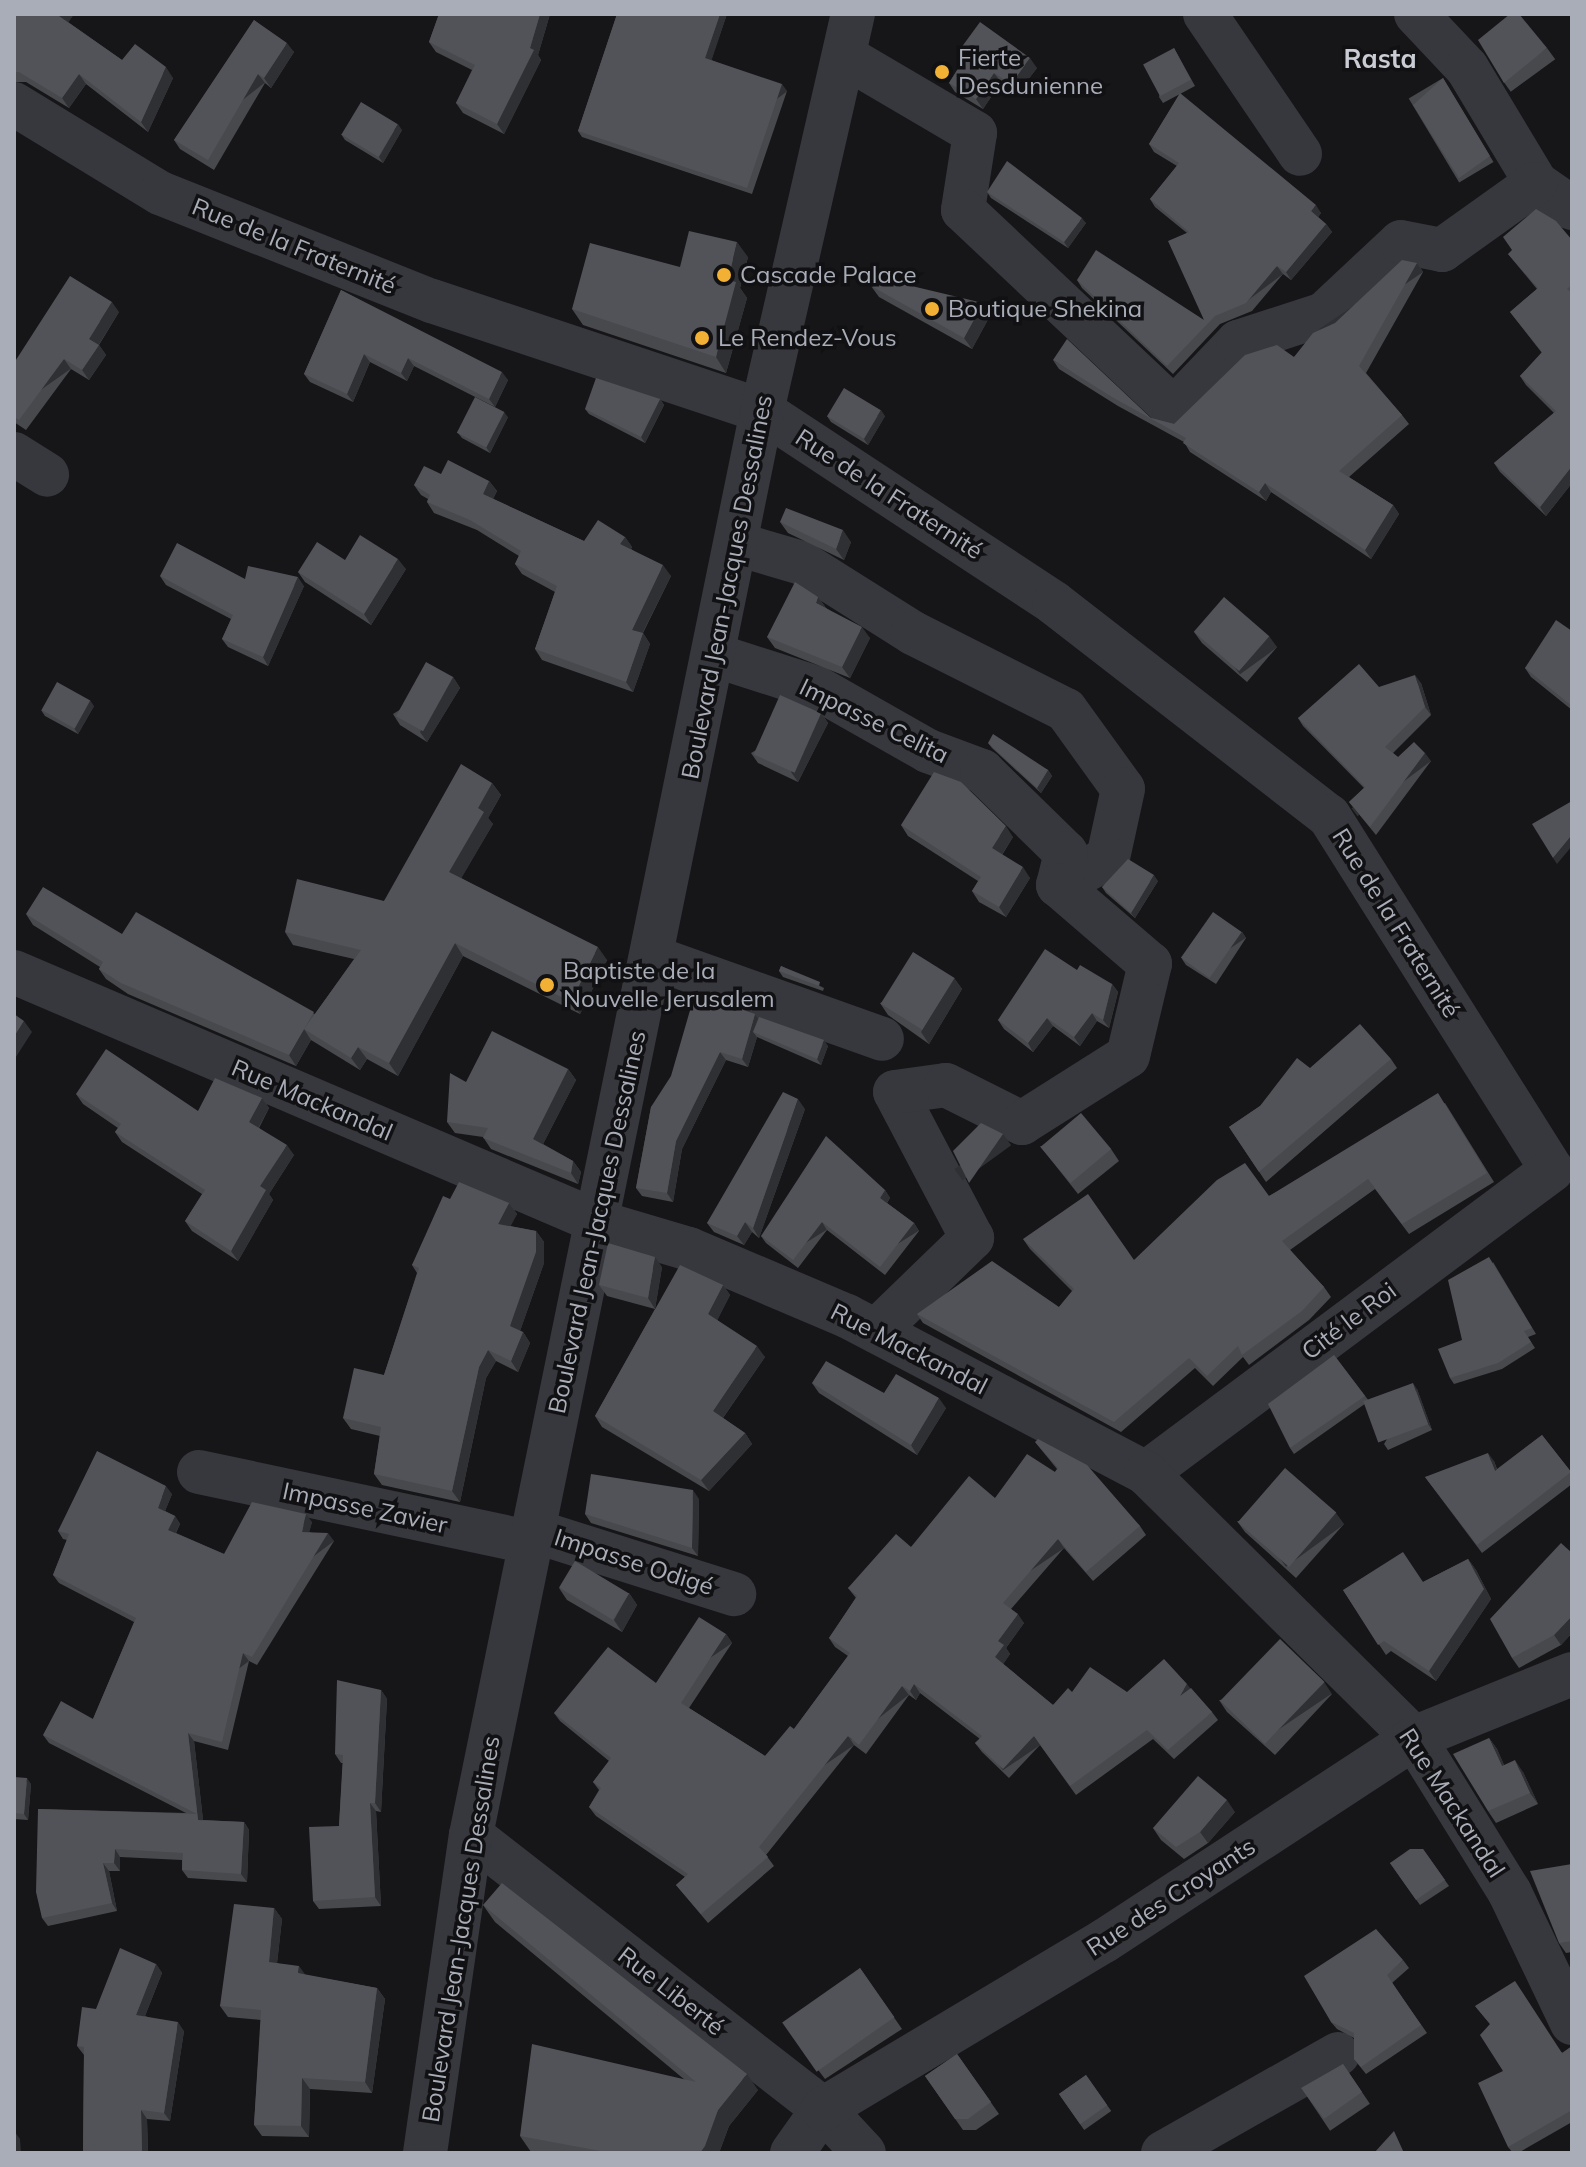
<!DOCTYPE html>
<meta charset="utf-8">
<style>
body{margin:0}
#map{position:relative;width:1586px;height:2167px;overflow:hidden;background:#161618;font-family:Mulish,sans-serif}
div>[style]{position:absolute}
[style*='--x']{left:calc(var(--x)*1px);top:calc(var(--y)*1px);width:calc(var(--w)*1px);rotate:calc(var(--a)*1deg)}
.minor>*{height:44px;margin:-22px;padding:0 22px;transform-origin:22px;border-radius:22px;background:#37383d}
.wall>*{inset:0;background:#47494d;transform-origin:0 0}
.shaded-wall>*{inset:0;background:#2f3033;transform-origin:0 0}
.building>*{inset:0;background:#525359;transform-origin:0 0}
.dots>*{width:22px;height:22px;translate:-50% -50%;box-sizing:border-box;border:4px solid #111113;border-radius:50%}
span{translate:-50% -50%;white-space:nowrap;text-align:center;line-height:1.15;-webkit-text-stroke:7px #111113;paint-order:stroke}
.poi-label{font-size:24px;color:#a8adb8}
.left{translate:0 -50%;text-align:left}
.street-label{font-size:24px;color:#a8adb8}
.neighbourhood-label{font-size:26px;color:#c9ccd4;font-weight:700}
.frame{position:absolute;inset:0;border:16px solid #a8adb8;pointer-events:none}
</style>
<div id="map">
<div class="minor">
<i style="--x:1205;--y:14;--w:169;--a:55.8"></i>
<i style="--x:1416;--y:14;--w:74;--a:46.6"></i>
<i style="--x:1467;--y:68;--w:134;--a:59"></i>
<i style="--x:1536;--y:183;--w:44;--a:34.8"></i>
<i style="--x:844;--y:56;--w:152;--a:30.4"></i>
<i style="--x:975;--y:133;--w:78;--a:98.9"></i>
<i style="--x:963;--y:210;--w:290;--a:43.3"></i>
<i style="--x:1174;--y:409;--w:93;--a:-46.3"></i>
<i style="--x:1238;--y:342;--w:90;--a:-18"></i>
<i style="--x:1324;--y:314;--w:105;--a:-43.1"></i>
<i style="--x:1401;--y:242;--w:42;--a:11"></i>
<i style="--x:1442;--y:250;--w:115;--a:-35.5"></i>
<i style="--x:14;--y:104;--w:171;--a:31.4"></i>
<i style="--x:160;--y:193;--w:293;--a:21.7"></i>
<i style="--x:432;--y:301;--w:348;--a:18.4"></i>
<i style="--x:762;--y:411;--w:349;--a:33.3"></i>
<i style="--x:1054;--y:603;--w:348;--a:37.8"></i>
<i style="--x:1329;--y:816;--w:418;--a:57.8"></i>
<i style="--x:1552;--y:1170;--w:507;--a:143.27"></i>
<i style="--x:14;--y:454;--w:39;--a:32"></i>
<i style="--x:737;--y:544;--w:68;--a:16.3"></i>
<i style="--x:802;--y:563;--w:131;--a:32.2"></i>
<i style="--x:913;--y:633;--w:171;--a:26.7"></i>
<i style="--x:1066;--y:710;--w:97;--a:54.2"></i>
<i style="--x:1123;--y:789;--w:71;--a:102.3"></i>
<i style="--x:1108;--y:858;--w:57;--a:151.6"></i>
<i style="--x:714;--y:655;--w:108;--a:17.8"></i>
<i style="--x:817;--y:688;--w:128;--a:29.6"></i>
<i style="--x:928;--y:751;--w:58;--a:20.3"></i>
<i style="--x:982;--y:771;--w:117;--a:44.3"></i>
<i style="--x:1066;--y:853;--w:33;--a:104"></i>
<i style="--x:652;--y:957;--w:244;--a:19.6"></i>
<i style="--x:14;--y:972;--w:635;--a:23.17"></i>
<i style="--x:598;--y:1222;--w:95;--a:16.5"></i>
<i style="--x:689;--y:1249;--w:172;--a:23"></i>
<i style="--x:847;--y:1316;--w:338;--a:27.7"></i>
<i style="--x:1146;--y:1473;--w:377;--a:44.7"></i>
<i style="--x:1414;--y:1738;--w:182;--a:58.2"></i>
<i style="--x:1510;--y:1893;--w:144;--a:64.5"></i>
<i style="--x:876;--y:1331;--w:134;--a:-44.1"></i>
<i style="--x:972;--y:1238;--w:165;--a:-117.8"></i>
<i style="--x:895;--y:1092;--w:51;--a:-7.8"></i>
<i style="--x:946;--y:1085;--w:85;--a:26.6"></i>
<i style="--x:1022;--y:1123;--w:125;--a:-32.3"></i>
<i style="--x:1128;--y:1056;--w:95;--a:-76.6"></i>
<i style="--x:1150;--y:964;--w:121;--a:-139.3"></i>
<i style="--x:199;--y:1472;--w:340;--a:12"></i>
<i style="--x:534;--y:1531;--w:210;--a:17.5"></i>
<i style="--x:471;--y:1835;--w:446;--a:37.9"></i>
<i style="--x:823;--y:2109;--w:60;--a:47"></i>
<i style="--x:425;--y:2153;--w:321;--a:-81.8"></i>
<i style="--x:471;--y:1835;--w:1453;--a:-78.45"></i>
<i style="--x:762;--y:411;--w:407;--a:-77.1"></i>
<i style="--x:792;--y:2153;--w:54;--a:-54.8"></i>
<i style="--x:823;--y:2109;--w:327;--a:-30.9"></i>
<i style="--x:1104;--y:1941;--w:371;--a:-33.2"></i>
<i style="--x:1414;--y:1738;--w:170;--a:-22.1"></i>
<i style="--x:1163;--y:2153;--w:201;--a:-29.5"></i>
</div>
<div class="wall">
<i style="clip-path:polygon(14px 14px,74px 14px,68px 22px,122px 60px,173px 78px,148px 132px,86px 84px,69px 108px,26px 82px,14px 82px)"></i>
<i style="clip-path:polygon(439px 14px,550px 14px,538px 55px,541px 60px,504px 134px,463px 113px,456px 103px,472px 70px,436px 52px,429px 42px)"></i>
<i style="clip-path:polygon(617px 14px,727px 14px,711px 60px,787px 91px,752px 194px,582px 137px,578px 131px)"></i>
<i style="clip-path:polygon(254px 20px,294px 52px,271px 88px,265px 83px,214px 170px,180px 149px,174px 140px)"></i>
<i style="clip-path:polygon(961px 48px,1037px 68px,1017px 94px,1001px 82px,983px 109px,955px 92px,949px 83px,966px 56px)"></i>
<i style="clip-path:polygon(1174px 48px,1195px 86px,1180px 94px,1321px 213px,1318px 217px,1326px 224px,1332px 232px,1291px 280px,1283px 274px,1252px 311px,1220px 324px,1173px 374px,1082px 288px,1077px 280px,1204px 320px,1187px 233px,1155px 207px,1150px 199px,1177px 166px,1154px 152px,1149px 144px,1180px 94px,1163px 103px,1159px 97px)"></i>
<i style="left:1547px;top:48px;width:14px;height:55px;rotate:54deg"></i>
<i style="left:1443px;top:78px;width:98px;height:40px;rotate:59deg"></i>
<i style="clip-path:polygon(402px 130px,383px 163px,345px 140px,341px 134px)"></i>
<i style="clip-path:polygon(987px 192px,1086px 223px,1068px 248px,991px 198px)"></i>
<i style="clip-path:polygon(1572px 240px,1572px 483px,1546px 516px,1500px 472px,1494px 463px,1554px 413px,1526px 385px,1520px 376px,1542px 353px,1510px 312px,1537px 289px,1508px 254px)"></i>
<i style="clip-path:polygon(748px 257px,740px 288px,747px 298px,726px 373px,583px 325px,572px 309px,680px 267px)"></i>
<i style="clip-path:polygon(1417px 263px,1423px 272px,1366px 373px,1402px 415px,1409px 424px,1349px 477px,1393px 505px,1399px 514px,1371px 559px,1271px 492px,1266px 501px,1190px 452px,1184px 442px,1118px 406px,1059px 369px,1053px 360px,1151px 418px,1174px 424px,1294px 357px,1335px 323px)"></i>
<i style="clip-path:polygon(871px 286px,991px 314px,972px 349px,879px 297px)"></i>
<i style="clip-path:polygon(341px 290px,508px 380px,495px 407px,414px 366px,407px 381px,370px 362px,353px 402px,310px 382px,304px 374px)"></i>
<i style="clip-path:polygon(119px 312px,99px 345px,106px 355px,89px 380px,71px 369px,26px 430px,14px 422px,14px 363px)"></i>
<i style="clip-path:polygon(660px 399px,664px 405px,645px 443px,589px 414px,585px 409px)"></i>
<i style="clip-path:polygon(827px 416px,885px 416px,868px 445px,831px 422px)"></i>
<i style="clip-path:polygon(508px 417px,490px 453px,462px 438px,458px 433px)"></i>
<i style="clip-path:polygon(441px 474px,489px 481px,497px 491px,493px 499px,584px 541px,625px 537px,632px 547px,631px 549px,671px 576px,643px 633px,650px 644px,633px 692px,542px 660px,535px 649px,555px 592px,522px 574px,515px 564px,519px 556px,477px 530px,434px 513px,427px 502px,428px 499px,421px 495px,414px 485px)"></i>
<i style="clip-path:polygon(780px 522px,851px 542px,844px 560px,788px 533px)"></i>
<i style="clip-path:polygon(345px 560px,406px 569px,371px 625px,305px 582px,298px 572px)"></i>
<i style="clip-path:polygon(160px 576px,304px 586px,268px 666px,228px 647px,222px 639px,231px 619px,166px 585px)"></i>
<i style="clip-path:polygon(818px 597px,826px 608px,870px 638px,850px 678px,775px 648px,767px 637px)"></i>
<i style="clip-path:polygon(1572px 631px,1572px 710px,1531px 677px,1525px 668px)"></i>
<i style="clip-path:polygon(1194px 632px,1277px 647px,1247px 682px,1202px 643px)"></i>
<i style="clip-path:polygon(453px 677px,460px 688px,427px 742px,400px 725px,393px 714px)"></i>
<i style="clip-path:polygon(1421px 683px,1431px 715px,1393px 753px,1398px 757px,1431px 761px,1376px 835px,1349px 802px,1364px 788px,1303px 726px,1298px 718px,1379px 687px)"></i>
<i style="clip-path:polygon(94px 706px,78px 734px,45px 716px,41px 710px)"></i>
<i style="clip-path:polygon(821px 713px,828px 723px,798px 782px,758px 763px,751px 753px)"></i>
<i style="clip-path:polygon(988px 743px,1048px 770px,1052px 776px,1041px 793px,992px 748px)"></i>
<i style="clip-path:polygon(492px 783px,501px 795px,488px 818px,493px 824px,461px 878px,607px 960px,580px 1014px,463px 956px,398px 1076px,367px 1059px,360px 1070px,311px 1040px,296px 1066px,128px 994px,106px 979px,99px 969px,100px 967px,33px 925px,26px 914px,122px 934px,315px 1014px,354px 959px,293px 945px,285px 932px,384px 901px)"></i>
<i style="clip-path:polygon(901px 825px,1013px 837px,1002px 855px,1030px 878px,1006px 917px,979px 902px,972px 891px,978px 881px,908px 836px)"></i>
<i style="clip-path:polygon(1158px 881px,1135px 918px,1106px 893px,1102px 887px)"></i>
<i style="clip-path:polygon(1242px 932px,1246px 938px,1216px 984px,1186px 965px,1182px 959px)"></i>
<i style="clip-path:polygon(781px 966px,824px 988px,823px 991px,783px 977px,779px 971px)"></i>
<i style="clip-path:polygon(1077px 970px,1112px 984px,1118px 992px,1109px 1028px,1097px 1021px,1080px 1046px,1053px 1026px,1033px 1052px,1004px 1029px,998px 1020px)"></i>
<i style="clip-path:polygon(954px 978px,962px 989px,929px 1044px,888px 1015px,880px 1003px)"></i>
<i style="clip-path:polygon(755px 1014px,759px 1019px,828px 1046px,821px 1065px,757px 1037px,748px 1067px,726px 1060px,682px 1149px,673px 1202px,642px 1196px,636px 1188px,651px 1107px)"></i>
<i style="clip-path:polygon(1391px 1059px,1397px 1068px,1266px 1182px,1229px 1127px,1260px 1106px,1310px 1068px)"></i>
<i style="clip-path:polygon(568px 1069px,576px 1080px,543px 1144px,573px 1161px,581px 1172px,578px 1184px,491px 1149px,483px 1137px,455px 1133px,447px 1122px,466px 1082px)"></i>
<i style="clip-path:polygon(76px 1094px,198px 1111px,262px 1098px,269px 1108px,259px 1128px,294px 1155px,269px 1194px,273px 1200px,238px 1261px,192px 1231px,185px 1221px,202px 1194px,122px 1142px,115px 1132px,118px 1128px,83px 1104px)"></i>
<i style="clip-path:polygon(1445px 1103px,1494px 1182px,1409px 1234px,1375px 1189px,1290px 1250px,1324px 1287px,1331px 1297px,1309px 1320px,1249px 1365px,1243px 1357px,1213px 1386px,1195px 1368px,1121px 1432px,923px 1323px,917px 1314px,1059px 1307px,1072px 1291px,1030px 1249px,1023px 1239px,1134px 1260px,1269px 1196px)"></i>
<i style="clip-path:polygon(805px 1109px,759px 1238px,752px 1232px,744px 1245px,714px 1232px,707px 1223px)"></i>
<i style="clip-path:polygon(1040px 1146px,1111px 1149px,1119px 1161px,1078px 1194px)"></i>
<i style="clip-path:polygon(885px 1190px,890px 1198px,887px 1203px,914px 1223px,919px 1231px,885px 1275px,827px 1230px,798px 1268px,766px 1243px,761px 1236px)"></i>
<i style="clip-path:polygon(450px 1199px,509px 1203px,517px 1214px,510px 1226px,536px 1231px,544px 1242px,544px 1263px,520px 1331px,523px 1332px,530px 1343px,518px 1372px,496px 1361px,486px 1378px,460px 1502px,382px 1485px,374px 1474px,380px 1436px,351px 1429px,343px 1418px,384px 1375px,417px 1273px,412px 1265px)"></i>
<i style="clip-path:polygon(1493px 1262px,1536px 1334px,1528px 1337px,1535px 1348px,1502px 1369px,1454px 1384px,1450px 1378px,1462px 1340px)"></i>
<i style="clip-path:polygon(662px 1267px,655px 1309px,723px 1285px,730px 1295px,717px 1320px,765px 1357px,723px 1418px,745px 1433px,752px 1444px,709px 1491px,602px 1427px,595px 1416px,655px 1309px,607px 1296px,599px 1285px)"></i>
<i style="clip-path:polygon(1334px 1355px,1369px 1401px,1294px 1454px,1290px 1448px)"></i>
<i style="clip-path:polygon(812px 1383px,884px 1393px,946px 1408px,917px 1455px,819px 1393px)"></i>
<i style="clip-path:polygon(1417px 1389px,1432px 1430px,1388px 1450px,1384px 1444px)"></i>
<i style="clip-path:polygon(1542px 1435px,1572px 1473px,1572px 1484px,1482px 1553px,1425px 1477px,1494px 1461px,1497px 1469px)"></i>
<i style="clip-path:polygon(1035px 1442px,1140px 1526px,1146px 1535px,1093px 1581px,1064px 1548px,1011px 1609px,1024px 1623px,1006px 1648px,1010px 1654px,1003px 1664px,1053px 1705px,1072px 1692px,1127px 1692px,1191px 1689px,1212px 1712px,1218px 1720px,1174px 1759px,1153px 1739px,1076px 1795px,1040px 1745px,1009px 1778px,982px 1752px,975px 1743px,980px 1739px,920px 1693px,916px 1700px,909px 1695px,866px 1754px,854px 1745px,766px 1855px,774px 1866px,708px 1923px,676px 1885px,685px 1877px,596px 1816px,589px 1807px,599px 1790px,593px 1782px,609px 1761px,560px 1721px,554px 1713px,656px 1683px,726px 1634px,732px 1643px,689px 1708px,765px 1756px,794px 1729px,848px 1656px,835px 1647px,829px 1638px,856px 1598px,848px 1588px,911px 1547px,995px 1498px,1055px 1472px,1057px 1469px)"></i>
<i style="clip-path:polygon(172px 1494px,165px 1511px,175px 1516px,180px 1524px,176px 1533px,224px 1554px,312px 1522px,309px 1532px,334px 1541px,257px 1665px,249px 1661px,228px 1750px,194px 1741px,203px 1820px,244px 1822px,249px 1830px,247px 1882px,188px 1878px,182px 1870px,182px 1860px,120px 1857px,120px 1871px,109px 1871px,117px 1911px,48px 1926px,42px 1918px,38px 1809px,186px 1813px,49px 1743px,43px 1735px,93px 1719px,134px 1622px,59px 1583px,53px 1575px,67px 1540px,63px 1539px,58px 1531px)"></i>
<i style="clip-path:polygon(699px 1499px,698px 1556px,591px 1523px,585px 1514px)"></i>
<i style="clip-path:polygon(1237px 1521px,1344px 1524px,1296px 1578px,1245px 1532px)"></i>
<i style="clip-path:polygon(1572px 1553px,1572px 1633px,1561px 1645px,1519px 1668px,1512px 1658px)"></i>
<i style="clip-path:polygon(1468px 1559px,1476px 1570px,1491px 1599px,1436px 1681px,1391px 1651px,1386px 1655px,1343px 1590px,1423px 1582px)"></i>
<i style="clip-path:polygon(559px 1588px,629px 1593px,637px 1605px,622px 1632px,567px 1600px)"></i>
<i style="clip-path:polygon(381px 1690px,387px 1699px,381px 1812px,376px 1811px,381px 1906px,319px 1909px,313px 1901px,339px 1826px,343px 1763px,341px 1763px,335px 1754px)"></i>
<i style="clip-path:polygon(1332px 1694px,1275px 1755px,1227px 1712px,1219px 1700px)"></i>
<i style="clip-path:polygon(1489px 1738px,1497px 1749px,1504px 1765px,1523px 1772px,1538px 1804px,1496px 1823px,1488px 1811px)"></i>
<i style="clip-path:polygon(14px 1777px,31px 1784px,28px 1820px,14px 1819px)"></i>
<i style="clip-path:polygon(1235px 1812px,1208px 1843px,1184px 1859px,1161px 1840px,1153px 1828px)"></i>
<i style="clip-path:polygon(1423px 1849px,1449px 1886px,1420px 1905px,1390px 1863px)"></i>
<i style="clip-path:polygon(1572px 1864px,1572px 1952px,1566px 1953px,1559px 1943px)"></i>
<i style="clip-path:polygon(483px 1905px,758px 2090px,729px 2126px,719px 2153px,538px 2153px,531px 2152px,520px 2136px,685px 2080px,495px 1922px)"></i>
<i style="clip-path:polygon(274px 1908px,282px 1919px,277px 1963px,305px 1975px,377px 1988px,385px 1999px,372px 2093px,310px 2089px,309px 2137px,262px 2136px,254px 2125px,261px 2020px,228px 2017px,220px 2006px)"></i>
<i style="clip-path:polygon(1403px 1960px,1409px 1968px,1392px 1983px,1427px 2033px,1366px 2074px,1354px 2059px,1354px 2038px,1337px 2029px,1331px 2022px)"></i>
<i style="clip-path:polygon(156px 1964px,162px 1973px,145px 2016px,184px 2031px,170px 2121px,147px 2119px,148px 2153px,83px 2153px,84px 2055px,77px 2046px,96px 2009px)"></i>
<i style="clip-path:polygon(860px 1968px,902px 2029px,825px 2079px,790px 2033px)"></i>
<i style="clip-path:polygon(1475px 2006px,1563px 2053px,1572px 2046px,1572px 2122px,1518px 2153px,1513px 2153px,1508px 2147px,1503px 2071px,1490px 2024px)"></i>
<i style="clip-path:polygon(957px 2054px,999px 2114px,976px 2130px,963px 2130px,925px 2076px)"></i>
<i style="left:1343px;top:2064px;width:48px;height:48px;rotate:56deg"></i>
<i style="left:1086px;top:2075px;width:44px;height:33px;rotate:55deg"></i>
</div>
<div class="shaded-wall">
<i style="clip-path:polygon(60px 14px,74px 14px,66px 26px,59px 16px)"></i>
<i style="clip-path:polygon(540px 14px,550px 14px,538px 55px,541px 60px,504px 134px,497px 124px,530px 48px)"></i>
<i style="clip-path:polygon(720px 14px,727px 14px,710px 65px,705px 58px)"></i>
<i style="clip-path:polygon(287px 43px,294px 52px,271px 88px,264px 78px)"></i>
<i style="clip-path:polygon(1030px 58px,1037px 68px,1017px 94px,1011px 84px)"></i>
<i style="clip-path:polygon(166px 67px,173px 78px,148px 132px,141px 122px)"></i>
<i style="clip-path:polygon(994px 73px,1001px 82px,983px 109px,976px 99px)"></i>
<i style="clip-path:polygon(79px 74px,86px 84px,69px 108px,62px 98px)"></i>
<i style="left:258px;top:74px;width:11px;height:99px;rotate:52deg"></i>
<i style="left:782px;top:84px;width:9px;height:110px;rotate:54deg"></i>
<i style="clip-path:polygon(398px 124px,402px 130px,383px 163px,379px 157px)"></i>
<i style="clip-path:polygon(1316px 205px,1321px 213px,1317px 219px,1311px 211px)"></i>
<i style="clip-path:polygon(1082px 218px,1086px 223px,1068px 248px,1064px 242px)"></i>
<i style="clip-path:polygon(1326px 224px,1332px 232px,1291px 280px,1286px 272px)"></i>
<i style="clip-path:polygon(737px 242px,748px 257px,740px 288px,747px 298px,726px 373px,716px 357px,728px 280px)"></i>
<i style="left:1417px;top:263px;width:11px;height:118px;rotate:56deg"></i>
<i style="left:1277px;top:266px;width:10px;height:48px;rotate:53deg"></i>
<i style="clip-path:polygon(112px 302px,119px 312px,96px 349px,89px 339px)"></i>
<i style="clip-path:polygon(983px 303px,991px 314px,972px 349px,964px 338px)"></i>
<i style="clip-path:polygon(99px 345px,106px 355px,89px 380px,82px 370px)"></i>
<i style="clip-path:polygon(364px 354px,370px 362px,353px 402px,347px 394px)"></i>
<i style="clip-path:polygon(408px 358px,414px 366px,407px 381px,401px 373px)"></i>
<i style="left:64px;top:359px;width:12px;height:76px;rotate:55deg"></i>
<i style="clip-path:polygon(502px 372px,508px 380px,495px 407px,489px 399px)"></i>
<i style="clip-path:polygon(660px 399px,664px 405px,645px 443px,641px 437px)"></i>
<i style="clip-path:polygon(881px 410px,885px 416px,868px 445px,864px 439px)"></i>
<i style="clip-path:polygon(504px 412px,508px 417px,490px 453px,486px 447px)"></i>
<i style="clip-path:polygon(1572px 466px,1572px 483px,1546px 516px,1540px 507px)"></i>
<i style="clip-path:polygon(489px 481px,497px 491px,490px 504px,483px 494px)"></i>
<i style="clip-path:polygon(1265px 483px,1271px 492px,1266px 501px,1259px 492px)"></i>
<i style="clip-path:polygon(1393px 505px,1399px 514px,1371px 559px,1365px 550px)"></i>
<i style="clip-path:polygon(843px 530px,851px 542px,844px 560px,836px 549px)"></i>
<i style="clip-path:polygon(625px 537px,632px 547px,627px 554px,620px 544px)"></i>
<i style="clip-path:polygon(398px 559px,406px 569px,371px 625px,364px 614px)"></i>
<i style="clip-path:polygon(663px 565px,671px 576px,639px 640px,632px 630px)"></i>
<i style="clip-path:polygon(298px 577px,304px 586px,268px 666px,263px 657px)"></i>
<i style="clip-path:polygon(818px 597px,826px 608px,816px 603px)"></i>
<i style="clip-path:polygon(862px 627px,870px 638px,850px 678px,842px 667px)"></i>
<i style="clip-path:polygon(643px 633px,650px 644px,633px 692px,626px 682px)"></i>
<i style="left:1269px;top:636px;width:14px;height:46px;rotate:54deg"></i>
<i style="clip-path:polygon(1415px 675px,1421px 683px,1431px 715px,1425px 707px)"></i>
<i style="clip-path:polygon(453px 677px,460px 688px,427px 742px,420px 732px)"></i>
<i style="clip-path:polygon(90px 700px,94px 706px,78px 734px,74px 728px)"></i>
<i style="clip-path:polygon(821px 713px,828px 723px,798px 782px,791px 772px)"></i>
<i style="left:1425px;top:753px;width:10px;height:92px;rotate:53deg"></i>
<i style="clip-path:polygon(1048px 770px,1052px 776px,1041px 793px,1037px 788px)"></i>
<i style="clip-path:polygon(492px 783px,501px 795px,488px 818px,493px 824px,458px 884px,449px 872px,478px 808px)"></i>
<i style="clip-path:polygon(1006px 826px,1013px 837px,999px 859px,992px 848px)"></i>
<i style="clip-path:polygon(1572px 835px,1572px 846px,1557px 864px,1553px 858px)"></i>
<i style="clip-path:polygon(1023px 867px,1030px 878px,1006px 917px,999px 907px)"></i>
<i style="clip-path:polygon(1154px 875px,1158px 881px,1135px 918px,1131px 913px)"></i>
<i style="left:1242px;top:932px;width:7px;height:55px;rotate:56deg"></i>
<i style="clip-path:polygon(455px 943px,463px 956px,398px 1076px,389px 1063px)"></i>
<i style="clip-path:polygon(598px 947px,607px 960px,580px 1014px,571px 1002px)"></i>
<i style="clip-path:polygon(954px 978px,962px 989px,929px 1044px,921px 1032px)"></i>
<i style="clip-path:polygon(1112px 984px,1118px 992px,1109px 1028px,1103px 1020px)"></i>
<i style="clip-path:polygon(1092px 1013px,1097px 1021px,1080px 1046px,1074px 1037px)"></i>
<i style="clip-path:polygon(755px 1014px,761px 1022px,753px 1032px,757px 1037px,748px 1067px,742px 1059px)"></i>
<i style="clip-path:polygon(1047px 1018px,1053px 1026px,1033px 1052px,1028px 1043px)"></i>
<i style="clip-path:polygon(24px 1021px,32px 1032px,14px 1060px,14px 1037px)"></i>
<i style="clip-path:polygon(304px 1029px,311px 1040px,296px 1066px,289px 1055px)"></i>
<i style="clip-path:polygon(824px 1040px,828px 1046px,821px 1065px,817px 1059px)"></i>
<i style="clip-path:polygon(358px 1047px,367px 1059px,360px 1070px,351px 1058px)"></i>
<i style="clip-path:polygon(720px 1052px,726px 1060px,682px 1149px,673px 1202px,667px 1193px,676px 1141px)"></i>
<i style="clip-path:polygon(568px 1069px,576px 1080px,540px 1150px,533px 1139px)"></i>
<i style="clip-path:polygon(262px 1098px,269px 1108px,256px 1132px,249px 1122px)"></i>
<i style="clip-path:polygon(798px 1099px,805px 1109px,759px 1238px,753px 1228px)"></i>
<i style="left:1003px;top:1134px;width:14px;height:60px;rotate:54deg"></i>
<i style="clip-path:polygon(287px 1145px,294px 1155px,269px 1194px,273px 1200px,238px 1261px,231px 1251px,260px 1186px)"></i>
<i style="clip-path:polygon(573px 1161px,581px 1172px,578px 1184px,571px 1173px)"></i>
<i style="clip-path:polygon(885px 1190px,890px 1198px,885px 1205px,880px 1198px)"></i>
<i style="clip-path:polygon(509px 1203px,517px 1214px,506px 1235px,498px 1224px)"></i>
<i style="clip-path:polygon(745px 1222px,752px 1232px,744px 1245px,737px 1236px)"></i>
<i style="left:822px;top:1222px;width:9px;height:48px;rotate:58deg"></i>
<i style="left:914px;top:1223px;width:9px;height:56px;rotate:58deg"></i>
<i style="clip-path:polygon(536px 1231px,544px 1242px,544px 1263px,518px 1337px,510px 1326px)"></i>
<i style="clip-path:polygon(655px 1257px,662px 1267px,655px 1309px,648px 1298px)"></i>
<i style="clip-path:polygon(723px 1285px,730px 1295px,715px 1325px,708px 1314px)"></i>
<i style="clip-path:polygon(523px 1332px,530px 1343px,518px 1372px,511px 1361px)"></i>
<i style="clip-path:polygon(757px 1346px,765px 1357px,720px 1422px,713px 1411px)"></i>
<i style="clip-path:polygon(488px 1350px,496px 1361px,486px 1378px,460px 1502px,452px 1491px,479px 1367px)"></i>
<i style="clip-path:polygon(1413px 1383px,1417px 1389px,1432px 1430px,1428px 1424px)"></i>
<i style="clip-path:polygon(939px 1398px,946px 1408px,917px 1455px,911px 1445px)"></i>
<i style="clip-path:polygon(745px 1433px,752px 1444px,709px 1491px,701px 1480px)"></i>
<i style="clip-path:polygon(1488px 1453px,1494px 1461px,1500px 1479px,1495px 1471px)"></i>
<i style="clip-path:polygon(166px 1486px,172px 1494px,163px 1516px,158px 1508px)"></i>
<i style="clip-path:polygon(693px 1490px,699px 1499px,698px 1556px,692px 1548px)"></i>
<i style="left:1336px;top:1513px;width:14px;height:72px;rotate:54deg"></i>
<i style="clip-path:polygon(306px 1514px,312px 1522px,307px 1540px,302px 1532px)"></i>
<i style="clip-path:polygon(175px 1516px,180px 1524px,173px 1538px,168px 1530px)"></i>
<i style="left:328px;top:1533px;width:10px;height:145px;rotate:53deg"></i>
<i style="left:1058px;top:1539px;width:11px;height:84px;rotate:56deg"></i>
<i style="clip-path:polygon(1468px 1559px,1476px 1570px,1491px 1599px,1436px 1681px,1429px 1671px)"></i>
<i style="clip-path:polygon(629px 1593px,637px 1605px,622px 1632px,614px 1620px)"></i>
<i style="clip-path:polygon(1018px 1614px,1024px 1623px,1006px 1648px,1010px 1654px,1002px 1666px,995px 1657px,998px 1641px)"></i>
<i style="clip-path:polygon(1572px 1616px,1572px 1633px,1561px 1645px,1554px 1635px)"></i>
<i style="left:726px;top:1634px;width:11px;height:82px;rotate:56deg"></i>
<i style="left:243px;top:1653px;width:10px;height:91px;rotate:53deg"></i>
<i style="left:1324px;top:1682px;width:14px;height:83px;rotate:56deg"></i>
<i style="clip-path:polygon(914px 1684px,920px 1693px,916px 1700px,910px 1691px)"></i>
<i style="clip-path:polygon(1187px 1684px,1194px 1693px,1180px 1696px)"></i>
<i style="left:902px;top:1686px;width:11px;height:73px;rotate:52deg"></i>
<i style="clip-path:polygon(381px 1690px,387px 1699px,381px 1812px,375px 1803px)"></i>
<i style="clip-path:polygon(188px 1733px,194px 1741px,204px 1828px,198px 1820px)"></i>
<i style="left:848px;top:1736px;width:11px;height:142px;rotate:56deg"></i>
<i style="left:1034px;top:1736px;width:11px;height:45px;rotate:56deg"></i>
<i style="clip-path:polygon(1489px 1738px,1497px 1749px,1510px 1778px,1502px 1766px)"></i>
<i style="clip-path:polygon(1515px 1760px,1523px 1772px,1538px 1804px,1530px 1793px)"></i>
<i style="clip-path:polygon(27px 1778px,31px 1784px,28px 1820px,24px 1814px)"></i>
<i style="clip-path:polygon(1227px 1800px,1235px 1812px,1208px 1843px,1200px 1832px)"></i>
<i style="clip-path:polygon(370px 1803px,376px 1811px,381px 1906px,375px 1897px)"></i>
<i style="clip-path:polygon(244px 1822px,249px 1830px,247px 1882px,241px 1874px)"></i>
<i style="clip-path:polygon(115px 1849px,120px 1857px,120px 1871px,114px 1863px)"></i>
<i style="clip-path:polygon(103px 1863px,109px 1871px,117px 1911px,112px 1903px)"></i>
<i style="clip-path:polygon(274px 1908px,282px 1919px,276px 1973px,269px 1962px)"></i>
<i style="clip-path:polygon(156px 1964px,162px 1973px,142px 2023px,136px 2015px)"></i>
<i style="clip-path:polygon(299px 1966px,307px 1977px,298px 1973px)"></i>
<i style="clip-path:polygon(377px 1988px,385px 1999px,372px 2093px,365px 2082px)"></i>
<i style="clip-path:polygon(178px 2022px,184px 2031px,170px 2121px,164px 2113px)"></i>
<i style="clip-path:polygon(747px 2074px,758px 2090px,729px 2126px,719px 2153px,700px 2153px,718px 2110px)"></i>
<i style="clip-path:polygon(302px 2078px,310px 2089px,309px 2137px,301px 2126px)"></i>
<i style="clip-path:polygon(141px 2110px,147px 2119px,148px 2153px,142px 2152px)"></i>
<i style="clip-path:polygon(14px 2131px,20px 2139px,21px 2153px,16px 2153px)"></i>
</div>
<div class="building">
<i style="clip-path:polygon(14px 14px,60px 14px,59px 16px,122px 60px,135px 44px,166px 67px,141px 122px,79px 74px,62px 98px,19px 72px,14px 72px)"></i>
<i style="clip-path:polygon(439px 14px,540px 14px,530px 48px,534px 50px,497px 124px,456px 103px,475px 65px,429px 42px)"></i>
<i style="clip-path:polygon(617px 14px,720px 14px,705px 58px,782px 84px,747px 188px,578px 131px)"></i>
<i style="clip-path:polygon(1510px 14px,1519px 14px,1547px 48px,1504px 83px,1478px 40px)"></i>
<i style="clip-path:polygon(254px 20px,287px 43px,264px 78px,258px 74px,208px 160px,174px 140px)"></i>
<i style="clip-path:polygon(980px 22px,1030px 58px,1011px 84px,994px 73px,976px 99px,949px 83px,968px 53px,961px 48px)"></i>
<i style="left:1174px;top:48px;width:36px;height:35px;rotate:62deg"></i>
<i style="clip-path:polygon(1443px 78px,1490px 156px,1459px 178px,1413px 105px)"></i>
<i style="clip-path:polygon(1180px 93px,1316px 205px,1311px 211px,1326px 224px,1286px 272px,1277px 266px,1246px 303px,1215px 316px,1167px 366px,1077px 280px,1096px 250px,1204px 320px,1168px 241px,1189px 232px,1150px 199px,1179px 163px,1149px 144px)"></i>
<i style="left:361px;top:102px;width:43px;height:38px;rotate:31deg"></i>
<i style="clip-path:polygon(1007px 161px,1082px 218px,1064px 242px,987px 192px)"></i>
<i style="clip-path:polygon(1536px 209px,1556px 221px,1572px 240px,1572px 285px,1567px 289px,1572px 293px,1572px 466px,1540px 507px,1494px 463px,1556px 411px,1520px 376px,1542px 352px,1510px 312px,1538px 288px,1508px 254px,1512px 250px,1503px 237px)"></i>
<i style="clip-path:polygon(689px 231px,737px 242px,728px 280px,736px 282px,716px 357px,572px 309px,590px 243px,680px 267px)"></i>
<i style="clip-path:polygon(1402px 260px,1417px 263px,1359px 366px,1402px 415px,1339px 471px,1393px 505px,1365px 550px,1265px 483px,1259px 492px,1183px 443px,1186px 438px,1112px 397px,1053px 360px,1067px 339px,1151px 418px,1174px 424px,1245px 355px,1277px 345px,1294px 357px,1313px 333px,1335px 323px)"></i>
<i style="clip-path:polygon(70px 276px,112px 302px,89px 339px,99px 345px,82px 370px,64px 359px,19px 420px,14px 417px,14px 363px)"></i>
<i style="clip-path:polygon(874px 277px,983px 303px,964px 338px,871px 286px)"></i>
<i style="clip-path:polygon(341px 290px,502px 372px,489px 399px,408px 358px,401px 373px,364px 354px,347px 394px,304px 374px)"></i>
<i style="clip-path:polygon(596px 378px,660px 399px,641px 437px,585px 409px)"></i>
<i style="left:844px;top:388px;width:43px;height:33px;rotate:31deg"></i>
<i style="left:475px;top:397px;width:33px;height:40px;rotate:27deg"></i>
<i style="clip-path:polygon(448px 460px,489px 481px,483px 494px,584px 541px,598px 520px,625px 537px,620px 544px,663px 565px,632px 630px,643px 633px,626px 682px,535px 649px,557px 586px,515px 564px,521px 551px,470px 520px,427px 502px,430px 495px,414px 485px,424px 466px,441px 474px)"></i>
<i style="clip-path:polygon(786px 508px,843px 530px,836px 549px,780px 522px)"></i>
<i style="clip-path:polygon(360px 535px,398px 559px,364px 614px,298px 572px,317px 542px,345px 560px)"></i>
<i style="clip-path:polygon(177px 543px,245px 579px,248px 566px,298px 577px,263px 657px,222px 639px,233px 615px,160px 576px)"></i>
<i style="clip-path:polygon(795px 582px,818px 597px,816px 603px,862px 627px,842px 667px,767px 637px)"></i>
<i style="left:1224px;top:597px;width:60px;height:46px;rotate:41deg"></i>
<i style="clip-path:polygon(1556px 620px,1572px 631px,1572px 706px,1525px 668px)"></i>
<i style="left:426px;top:662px;width:31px;height:62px;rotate:29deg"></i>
<i style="clip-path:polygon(1359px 664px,1379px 687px,1415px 675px,1425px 707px,1385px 747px,1398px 757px,1414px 742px,1425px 753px,1370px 827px,1349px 802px,1365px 787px,1298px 718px)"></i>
<i style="left:57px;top:682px;width:38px;height:32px;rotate:29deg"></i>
<i style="left:780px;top:695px;width:45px;height:65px;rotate:24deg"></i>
<i style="clip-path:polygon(993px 734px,1048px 770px,1037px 788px,988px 743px)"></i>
<i style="clip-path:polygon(461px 764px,492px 783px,478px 808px,484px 812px,449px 872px,598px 947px,571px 1002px,455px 943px,389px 1063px,358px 1047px,351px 1058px,304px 1029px,361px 950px,285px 932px,297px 879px,384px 901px)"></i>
<i style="clip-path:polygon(934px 772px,961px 782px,1006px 826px,992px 848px,1023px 867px,999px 907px,972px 891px,981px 877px,901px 825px)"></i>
<i style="clip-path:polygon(1572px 801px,1572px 835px,1553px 858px,1532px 824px)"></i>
<i style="clip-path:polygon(1128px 859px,1154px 875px,1131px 913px,1102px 887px)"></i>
<i style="clip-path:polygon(43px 887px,122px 934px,136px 912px,314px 1012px,289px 1055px,121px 983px,99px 969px,103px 962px,26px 914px)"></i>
<i style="left:1213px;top:912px;width:35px;height:56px;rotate:35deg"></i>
<i style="clip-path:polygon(1045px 949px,1077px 970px,1080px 965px,1112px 984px,1103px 1020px,1092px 1013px,1074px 1037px,1047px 1018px,1028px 1043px,998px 1020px)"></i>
<i style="left:913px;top:952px;width:49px;height:61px;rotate:32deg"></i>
<i style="clip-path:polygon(781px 966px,820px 982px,819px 986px,779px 971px)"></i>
<i style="clip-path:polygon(695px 993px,755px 1014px,742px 1059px,720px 1052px,676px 1141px,667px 1193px,636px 1188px,651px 1107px,671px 1076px)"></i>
<i style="clip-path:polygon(14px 1014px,24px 1021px,14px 1037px)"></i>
<i style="clip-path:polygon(759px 1017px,824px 1040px,817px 1059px,753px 1032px)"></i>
<i style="clip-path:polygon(1360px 1024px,1391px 1059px,1259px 1172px,1229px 1127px,1260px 1106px,1297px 1058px,1310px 1068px)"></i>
<i style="clip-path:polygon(492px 1031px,568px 1069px,533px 1139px,573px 1161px,571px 1173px,483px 1138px,488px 1128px,447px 1122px,450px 1073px,466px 1082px)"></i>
<i style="clip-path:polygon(106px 1049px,198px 1111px,215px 1078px,262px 1098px,249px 1122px,287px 1145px,260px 1186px,266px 1190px,231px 1251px,185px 1221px,205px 1190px,115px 1132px,121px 1124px,76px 1094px)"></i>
<i style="clip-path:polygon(783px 1092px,798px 1099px,753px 1228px,745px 1222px,737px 1236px,707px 1223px)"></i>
<i style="clip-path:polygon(1438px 1093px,1487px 1173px,1402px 1224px,1368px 1179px,1282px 1241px,1324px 1287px,1302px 1311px,1242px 1355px,1238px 1346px,1207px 1376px,1189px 1358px,1114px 1422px,917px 1314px,992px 1261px,1059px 1307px,1074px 1289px,1023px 1239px,1088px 1194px,1134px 1260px,1217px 1180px,1245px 1163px,1269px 1196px)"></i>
<i style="left:1081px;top:1113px;width:47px;height:53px;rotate:50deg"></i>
<i style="clip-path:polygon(981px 1123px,1003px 1134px,969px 1183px,953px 1151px)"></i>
<i style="clip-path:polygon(826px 1136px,885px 1190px,880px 1198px,914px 1223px,880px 1267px,822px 1222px,793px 1260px,761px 1236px)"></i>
<i style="clip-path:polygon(459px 1182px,509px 1203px,498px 1224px,536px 1231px,536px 1252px,510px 1326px,523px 1332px,511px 1361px,488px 1350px,479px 1367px,452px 1491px,374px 1474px,381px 1427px,343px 1418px,354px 1368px,384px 1375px,419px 1268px,412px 1265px,443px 1196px,450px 1199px)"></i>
<i style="clip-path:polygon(608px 1243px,655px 1257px,648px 1298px,599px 1285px)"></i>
<i style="clip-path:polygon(1489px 1257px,1532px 1328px,1524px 1331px,1531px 1342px,1498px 1363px,1450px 1378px,1438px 1349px,1462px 1340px,1448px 1280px)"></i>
<i style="clip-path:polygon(680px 1265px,723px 1285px,708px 1314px,757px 1346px,713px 1411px,745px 1433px,701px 1480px,595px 1416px)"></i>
<i style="clip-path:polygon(1334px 1355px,1365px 1396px,1290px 1448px,1268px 1404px)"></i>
<i style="clip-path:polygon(826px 1361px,884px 1393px,896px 1374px,939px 1398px,911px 1445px,812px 1383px)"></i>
<i style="left:1413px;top:1383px;width:44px;height:53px;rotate:70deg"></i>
<i style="clip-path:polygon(1542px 1435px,1571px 1472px,1477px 1545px,1425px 1477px,1488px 1453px,1495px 1471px)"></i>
<i style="clip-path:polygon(1038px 1439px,1087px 1465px,1140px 1526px,1086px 1572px,1058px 1539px,1003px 1603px,1018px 1614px,998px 1641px,1004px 1645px,995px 1657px,1053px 1705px,1068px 1688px,1072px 1692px,1090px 1667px,1127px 1692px,1164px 1659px,1187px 1684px,1180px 1696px,1191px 1688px,1212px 1712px,1168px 1750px,1147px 1730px,1070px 1786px,1034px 1736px,1003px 1769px,975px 1743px,982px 1736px,914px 1684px,910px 1691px,902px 1686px,859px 1745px,848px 1736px,759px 1847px,768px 1857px,701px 1914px,676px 1885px,688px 1874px,589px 1807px,601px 1788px,593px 1782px,611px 1758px,554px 1713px,608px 1647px,656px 1683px,699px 1617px,726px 1634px,681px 1703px,765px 1756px,790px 1726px,794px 1729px,850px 1653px,829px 1638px,857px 1596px,848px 1588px,896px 1534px,911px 1547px,969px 1476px,995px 1498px,1027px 1454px,1055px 1472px,1058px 1468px,1035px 1442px)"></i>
<i style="clip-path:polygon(97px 1451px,166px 1486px,158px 1508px,175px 1516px,168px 1530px,224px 1554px,252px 1502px,306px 1514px,302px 1532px,328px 1533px,252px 1657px,243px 1653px,222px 1742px,188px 1733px,198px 1820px,244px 1822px,241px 1874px,182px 1870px,183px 1853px,115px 1849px,114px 1863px,103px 1863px,112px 1903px,42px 1918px,36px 1892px,38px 1809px,197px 1814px,43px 1735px,61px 1701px,93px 1719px,136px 1618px,53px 1575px,69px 1534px,58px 1531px)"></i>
<i style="left:1285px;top:1468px;width:68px;height:72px;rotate:41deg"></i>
<i style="clip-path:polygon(591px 1474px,693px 1490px,692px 1548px,585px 1514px)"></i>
<i style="clip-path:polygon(1561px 1543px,1572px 1553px,1572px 1616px,1554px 1635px,1512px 1658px,1490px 1619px)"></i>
<i style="clip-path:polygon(1403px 1552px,1423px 1582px,1468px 1559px,1484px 1589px,1429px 1671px,1384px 1641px,1378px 1645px,1343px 1590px)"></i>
<i style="left:575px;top:1561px;width:63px;height:31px;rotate:31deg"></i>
<i style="left:1280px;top:1639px;width:62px;height:86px;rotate:44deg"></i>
<i style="clip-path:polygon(337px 1680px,381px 1690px,375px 1803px,370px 1803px,375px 1897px,313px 1901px,309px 1827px,339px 1826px,343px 1755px,335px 1754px)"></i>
<i style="clip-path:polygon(1489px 1738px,1502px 1766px,1515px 1760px,1530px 1793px,1488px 1811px,1453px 1754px)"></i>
<i style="clip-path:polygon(1198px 1776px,1227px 1800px,1200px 1832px,1176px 1847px,1153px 1828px)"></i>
<i style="clip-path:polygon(14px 1777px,27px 1778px,24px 1814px,14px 1813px)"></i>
<i style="clip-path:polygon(1410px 1849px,1423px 1849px,1445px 1880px,1416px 1900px,1390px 1863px)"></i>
<i style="clip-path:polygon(1572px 1864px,1572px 1941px,1559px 1943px,1530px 1871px)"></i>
<i style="clip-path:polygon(502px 1883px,747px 2074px,718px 2110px,705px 2146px,700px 2153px,611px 2153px,520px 2136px,532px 2044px,696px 2082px,483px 1905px)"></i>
<i style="clip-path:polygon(234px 1904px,274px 1908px,269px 1962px,299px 1966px,298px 1973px,377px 1988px,365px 2082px,302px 2078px,301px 2126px,254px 2125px,261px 2010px,220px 2006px)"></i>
<i style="clip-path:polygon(1376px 1929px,1403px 1960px,1387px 1975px,1421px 2025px,1361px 2067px,1354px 2059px,1354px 2033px,1331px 2022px,1304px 1976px)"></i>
<i style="clip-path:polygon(120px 1948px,156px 1964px,136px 2015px,178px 2022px,164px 2113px,141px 2110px,142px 2152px,83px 2153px,84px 2047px,77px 2046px,82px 2007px,96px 2009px)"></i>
<i style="left:860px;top:1968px;width:60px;height:95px;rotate:55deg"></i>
<i style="clip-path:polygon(1515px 1981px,1562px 2053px,1572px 2046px,1572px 2110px,1508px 2147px,1478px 2083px,1503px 2071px,1480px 2035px,1490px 2024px,1475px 2006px)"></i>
<i style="clip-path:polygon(957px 2054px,991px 2102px,968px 2119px,955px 2119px,925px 2076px)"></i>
<i style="clip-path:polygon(1343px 2064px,1362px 2092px,1324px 2119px,1301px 2088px)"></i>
<i style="left:1086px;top:2075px;width:37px;height:33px;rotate:55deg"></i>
<i style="clip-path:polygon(14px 2131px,16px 2153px,14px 2153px)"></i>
<i style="clip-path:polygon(1394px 2131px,1404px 2153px,1374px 2153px)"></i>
</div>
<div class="dots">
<i style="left:942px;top:72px;background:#f2b134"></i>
<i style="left:724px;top:275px;background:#f2b134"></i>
<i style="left:932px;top:309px;background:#f2b134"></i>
<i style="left:702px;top:338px;background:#f2b134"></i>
<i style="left:547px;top:985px;background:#f2b134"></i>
</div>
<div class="poi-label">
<span class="left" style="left:958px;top:72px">Fierte<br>Desdunienne</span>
<span class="left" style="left:740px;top:275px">Cascade Palace</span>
<span class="left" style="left:948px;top:309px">Boutique Shekina</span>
<span class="left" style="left:718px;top:338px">Le Rendez-Vous</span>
<span class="left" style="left:563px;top:985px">Baptiste de la<br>Nouvelle Jerusalem</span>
</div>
<div class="street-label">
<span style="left:294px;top:246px;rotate:22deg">Rue de la Fraternité</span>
<span style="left:889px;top:494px;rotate:33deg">Rue de la Fraternité</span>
<span style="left:727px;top:587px;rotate:-79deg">Boulevard Jean-Jacques Dessalines</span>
<span style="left:874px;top:721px;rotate:26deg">Impasse Celita</span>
<span style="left:1396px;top:923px;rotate:58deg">Rue de la Fraternité</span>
<span style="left:312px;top:1100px;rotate:23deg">Rue Mackandal</span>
<span style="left:597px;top:1222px;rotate:-78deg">Boulevard Jean-Jacques Dessalines</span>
<span style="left:1349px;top:1321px;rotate:-37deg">Cité le Roi</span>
<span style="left:909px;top:1349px;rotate:27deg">Rue Mackandal</span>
<span style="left:365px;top:1508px;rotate:12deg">Impasse Zavier</span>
<span style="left:634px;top:1562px;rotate:18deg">Impasse Odigé</span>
<span style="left:1452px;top:1803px;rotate:57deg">Rue Mackandal</span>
<span style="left:1171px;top:1897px;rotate:-33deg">Rue des Croyants</span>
<span style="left:461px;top:1929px;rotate:-81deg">Boulevard Jean-Jacques Dessalines</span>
<span style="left:671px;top:1991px;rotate:38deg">Rue Liberté</span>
</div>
<div class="neighbourhood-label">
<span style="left:1380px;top:59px">Rasta</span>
</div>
<div class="frame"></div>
</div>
